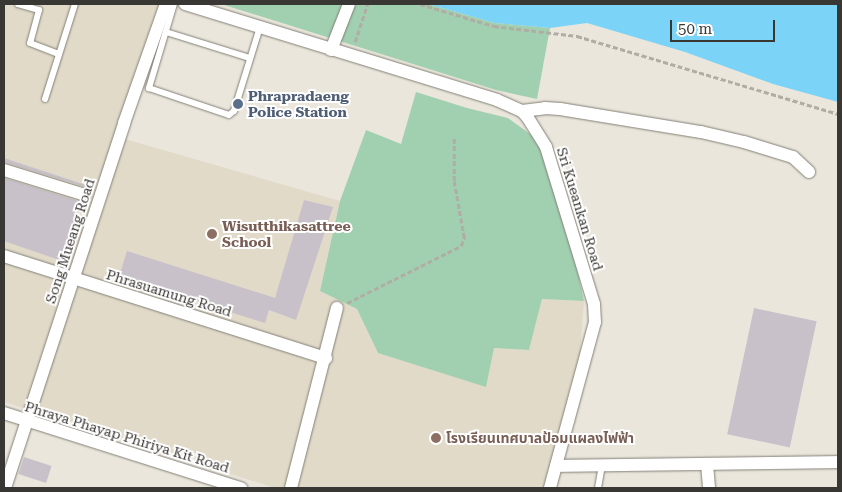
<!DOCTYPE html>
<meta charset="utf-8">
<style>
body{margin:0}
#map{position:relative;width:842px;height:492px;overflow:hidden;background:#eae6dc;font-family:"Roboto Serif","Noto Sans Thai",serif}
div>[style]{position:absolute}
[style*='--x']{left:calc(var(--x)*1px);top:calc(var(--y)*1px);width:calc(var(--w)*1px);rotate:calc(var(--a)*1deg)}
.built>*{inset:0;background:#e1dac9}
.green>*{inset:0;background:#a1d0b0}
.water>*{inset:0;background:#7bd3f7}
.building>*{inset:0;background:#c8c1ca;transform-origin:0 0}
.path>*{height:2.5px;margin-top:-1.25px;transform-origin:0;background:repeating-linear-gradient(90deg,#b0ada5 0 5px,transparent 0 7.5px)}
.roads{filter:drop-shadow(0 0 1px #838077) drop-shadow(0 0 1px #838077)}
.lane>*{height:6px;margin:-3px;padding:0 3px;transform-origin:3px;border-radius:3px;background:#fff}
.street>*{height:12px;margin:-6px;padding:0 6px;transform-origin:6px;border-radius:6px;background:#fff}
.dots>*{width:14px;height:14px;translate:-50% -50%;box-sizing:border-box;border:2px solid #fff;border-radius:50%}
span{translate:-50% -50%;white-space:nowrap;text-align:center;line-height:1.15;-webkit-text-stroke:4px #fff;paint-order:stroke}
.service-label{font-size:14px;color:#4e5e75;font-weight:700}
.left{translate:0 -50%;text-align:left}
.street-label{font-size:14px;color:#393733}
.education-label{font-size:14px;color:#785e54;font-weight:700}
.frame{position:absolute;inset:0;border:5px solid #393733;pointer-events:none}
.scale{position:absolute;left:670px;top:20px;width:105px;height:22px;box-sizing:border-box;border:2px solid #393733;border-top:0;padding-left:6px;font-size:15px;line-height:18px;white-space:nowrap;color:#393733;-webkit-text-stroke:4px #fff;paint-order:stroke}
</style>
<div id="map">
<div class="built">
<i style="clip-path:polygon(4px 4px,169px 4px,125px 139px,340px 201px,320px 291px,357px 309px,378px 353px,493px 348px,529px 350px,542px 299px,584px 301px,580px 354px,544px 488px,275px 488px,4px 402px)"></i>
</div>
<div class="green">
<i style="clip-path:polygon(221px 4px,428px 4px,495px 23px,550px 28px,537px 99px,496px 90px)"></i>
<i style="clip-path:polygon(416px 92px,467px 108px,508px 118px,537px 139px,570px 237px,584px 301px,542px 299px,529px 350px,494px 348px,486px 387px,378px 353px,357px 309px,320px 291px,340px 201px,366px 130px,401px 144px)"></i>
</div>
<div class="water">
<i style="clip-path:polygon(428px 4px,838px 4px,838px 102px,773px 84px,685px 52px,587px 23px,550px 28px,495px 23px)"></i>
</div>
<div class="building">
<i style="clip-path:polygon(4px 158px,86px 185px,86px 187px,4px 162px)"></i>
<i style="clip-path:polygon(4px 178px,81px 202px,62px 261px,4px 241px)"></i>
<i style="clip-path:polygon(304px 200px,333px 207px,296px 320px,269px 310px,265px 323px,119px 277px,127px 251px,275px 298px)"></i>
<i style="left:754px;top:308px;width:64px;height:129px;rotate:12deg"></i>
<i style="left:24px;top:457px;width:29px;height:18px;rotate:18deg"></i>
</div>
<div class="path">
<i style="--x:420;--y:4;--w:77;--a:16.6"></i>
<i style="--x:494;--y:26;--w:84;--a:6.9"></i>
<i style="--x:577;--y:36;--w:272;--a:16.6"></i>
<i style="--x:355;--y:42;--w:40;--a:-72"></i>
<i style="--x:347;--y:303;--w:127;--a:-26.6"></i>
<i style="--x:461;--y:246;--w:9;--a:-69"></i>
<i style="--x:464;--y:238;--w:58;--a:-100"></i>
<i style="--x:454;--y:181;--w:44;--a:-90"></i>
</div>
<div class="roads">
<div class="lane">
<i style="--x:18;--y:4;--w:22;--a:16"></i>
<i style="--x:39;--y:10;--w:34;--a:105"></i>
<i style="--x:30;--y:43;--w:31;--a:21"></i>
<i style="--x:174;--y:4;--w:88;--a:106.6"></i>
<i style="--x:149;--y:88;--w:84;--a:18.6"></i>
<i style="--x:229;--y:115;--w:6;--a:-39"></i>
<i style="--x:234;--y:111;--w:88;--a:-72.8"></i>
<i style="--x:166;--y:32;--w:88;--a:17.2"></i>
<i style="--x:45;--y:99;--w:100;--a:-72.5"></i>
<i style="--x:598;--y:488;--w:22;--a:-80"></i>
</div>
<div class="street">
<i style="--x:185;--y:4;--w:326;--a:17.1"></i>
<i style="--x:497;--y:100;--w:27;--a:24"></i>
<i style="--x:522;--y:111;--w:9;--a:49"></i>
<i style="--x:528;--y:118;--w:34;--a:58"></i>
<i style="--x:546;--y:147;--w:164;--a:73"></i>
<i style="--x:594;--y:304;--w:18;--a:87"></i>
<i style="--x:595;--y:322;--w:172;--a:105.2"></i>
<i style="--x:331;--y:50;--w:49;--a:-68.6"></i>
<i style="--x:522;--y:111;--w:23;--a:-7"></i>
<i style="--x:545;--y:108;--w:15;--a:4"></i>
<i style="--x:560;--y:109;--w:143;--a:9.3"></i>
<i style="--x:701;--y:132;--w:44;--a:13.1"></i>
<i style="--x:744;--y:142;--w:51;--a:17"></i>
<i style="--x:793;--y:157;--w:22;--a:43"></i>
<i style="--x:4;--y:170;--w:82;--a:17.1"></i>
<i style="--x:4;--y:256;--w:338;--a:17.6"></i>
<i style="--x:4;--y:413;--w:249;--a:17.6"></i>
<i style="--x:707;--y:464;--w:24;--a:85"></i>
<i style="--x:556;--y:466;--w:282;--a:-0.8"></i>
<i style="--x:5;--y:488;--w:384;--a:-71.9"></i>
<i style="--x:124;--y:123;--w:126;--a:-70.6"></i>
<i style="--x:291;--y:488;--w:186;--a:-75.7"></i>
</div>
</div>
<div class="dots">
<i style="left:238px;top:104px;background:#5c6f8a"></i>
<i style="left:212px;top:234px;background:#8d6e63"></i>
<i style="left:436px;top:438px;background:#8d6e63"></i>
</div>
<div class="service-label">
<span class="left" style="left:248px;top:104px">Phrapradaeng<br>Police Station</span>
</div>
<div class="street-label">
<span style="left:580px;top:209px;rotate:73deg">Sri Kueankan Road</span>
<span style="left:70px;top:241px;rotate:-72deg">Song Mueang Road</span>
<span style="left:169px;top:293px;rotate:17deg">Phrasuamung Road</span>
<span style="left:127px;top:437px;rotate:17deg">Phraya Phayap Phiriya Kit Road</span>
</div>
<div class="education-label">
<span class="left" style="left:222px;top:234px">Wisutthikasattree<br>School</span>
<span class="left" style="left:446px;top:438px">โรงเรียนเทศบาลป้อมแผลงไฟฟ้า</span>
</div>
<div class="frame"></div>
<div class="scale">50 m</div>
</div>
